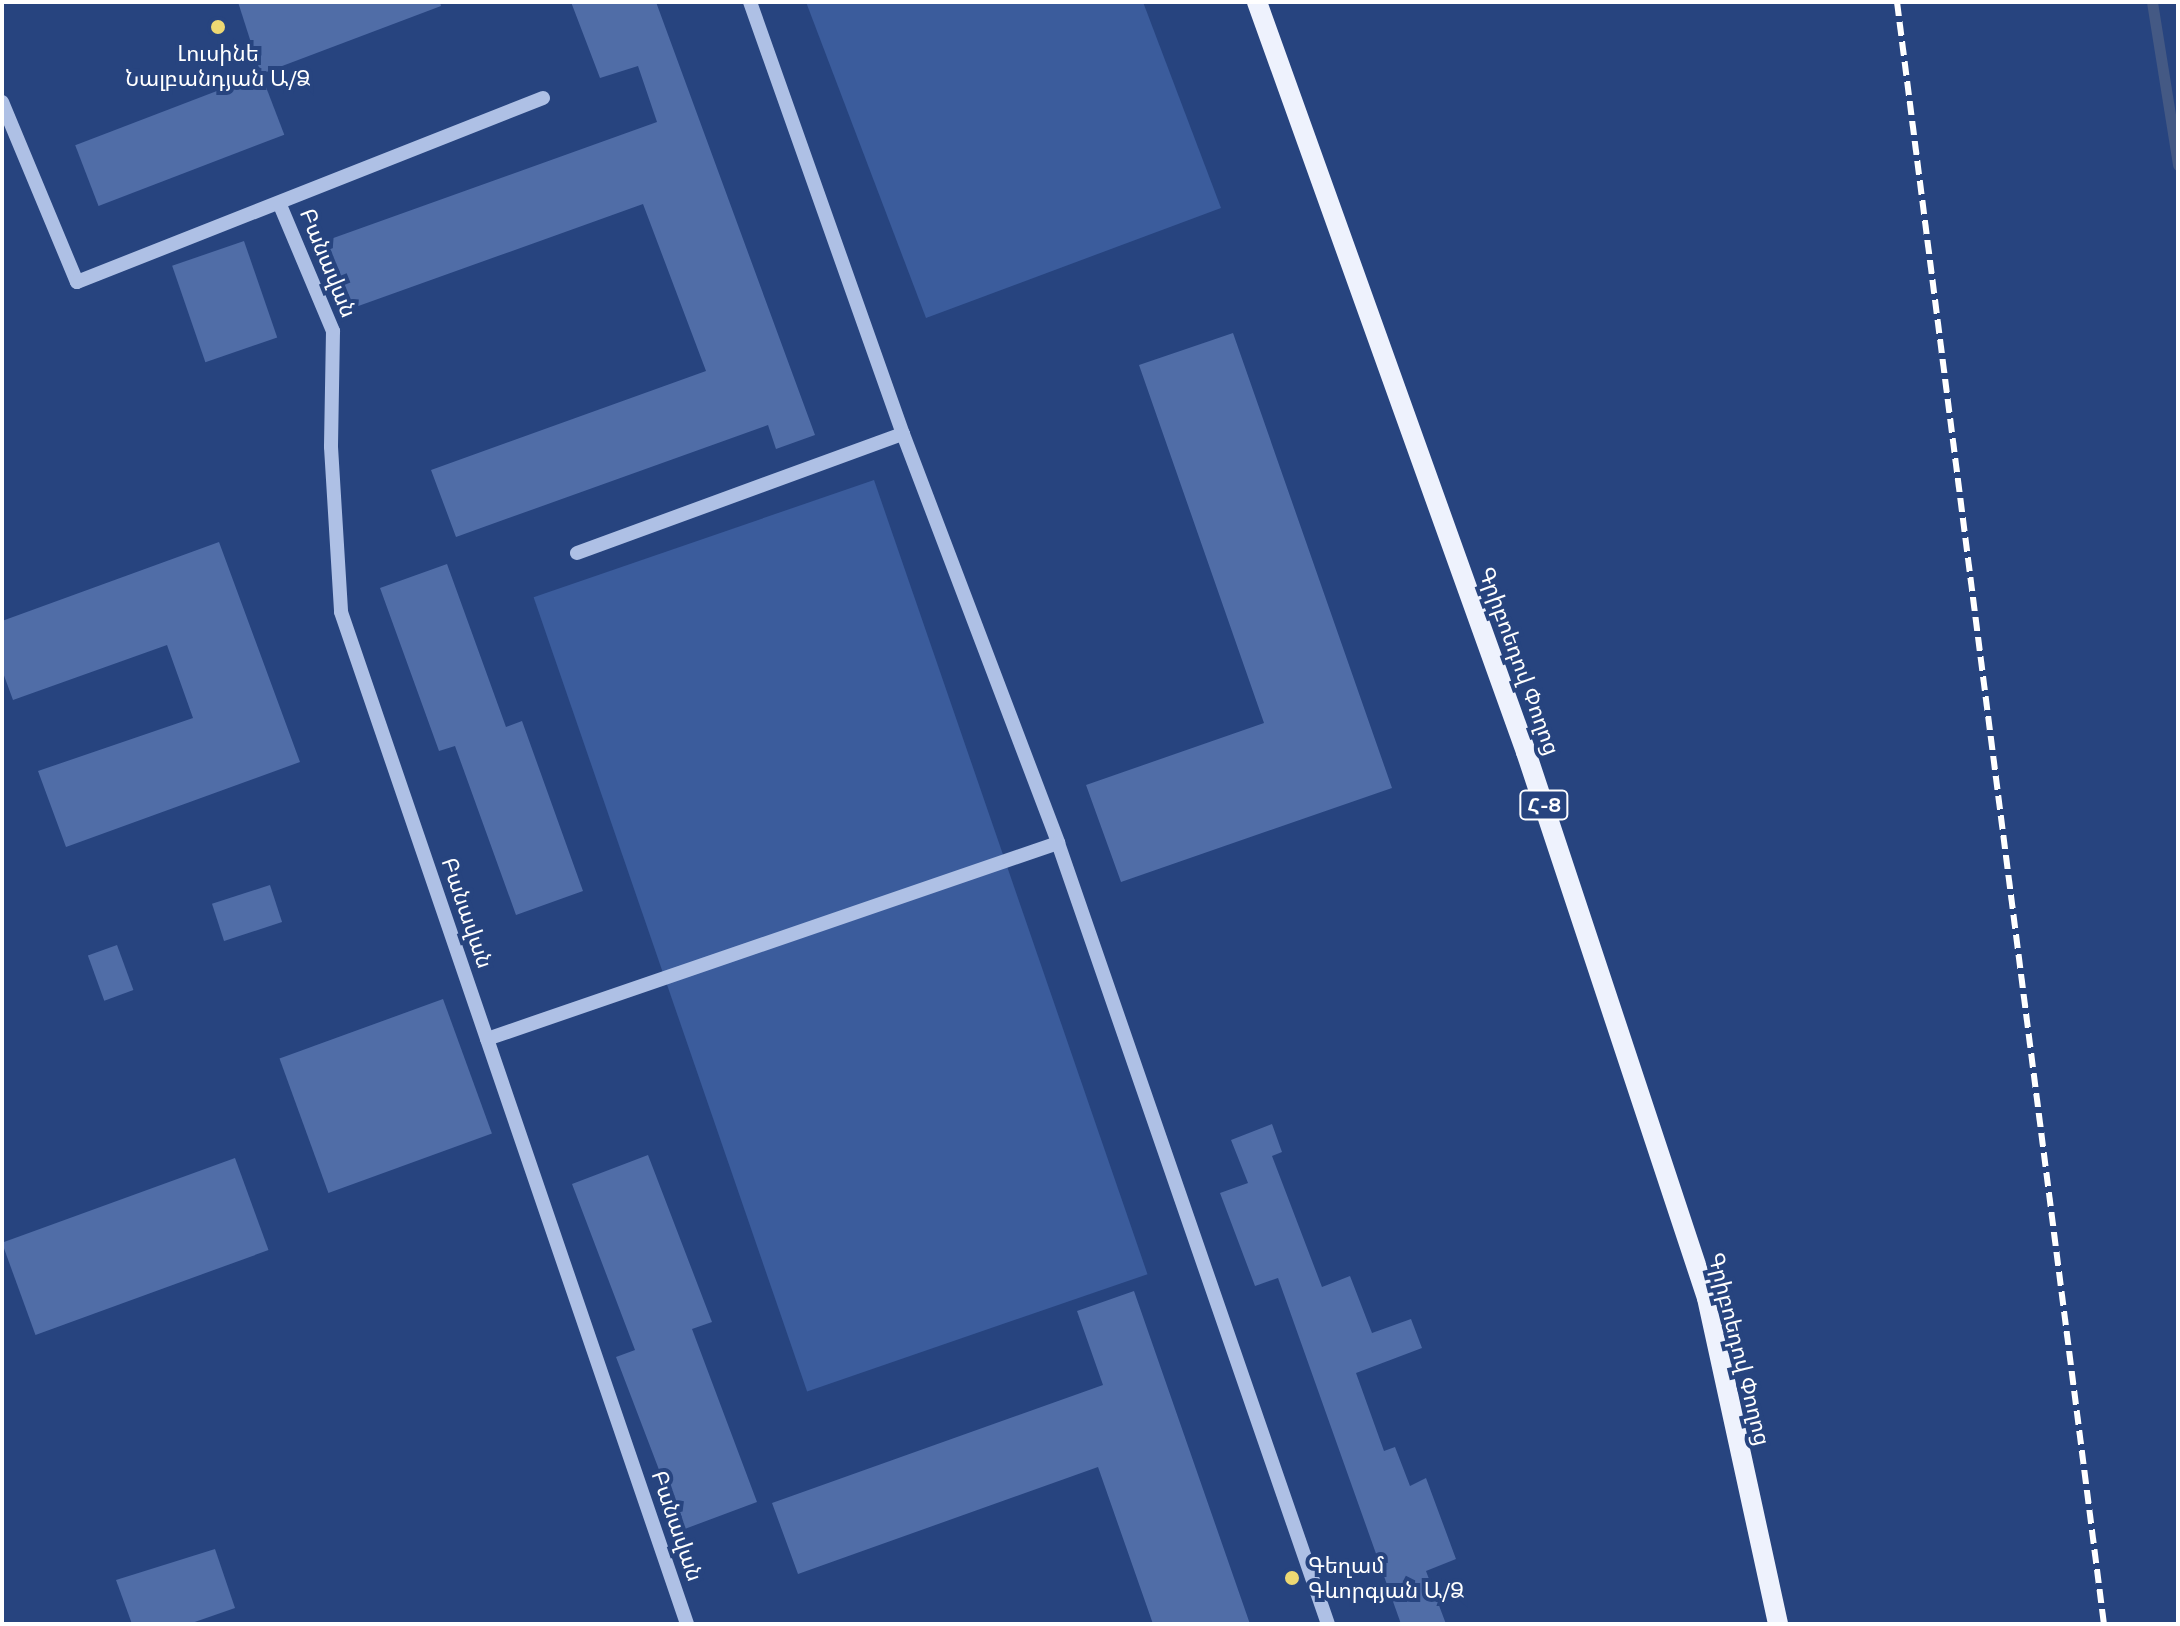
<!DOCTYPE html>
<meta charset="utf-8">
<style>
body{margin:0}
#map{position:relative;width:2180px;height:1626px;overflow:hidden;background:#27447f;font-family:"Space Grotesk","Noto Sans Armenian",sans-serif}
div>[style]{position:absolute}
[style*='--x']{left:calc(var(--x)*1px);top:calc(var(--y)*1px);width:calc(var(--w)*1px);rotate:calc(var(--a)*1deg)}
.green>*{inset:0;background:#3b5c9c;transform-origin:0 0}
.stream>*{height:11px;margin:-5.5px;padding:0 5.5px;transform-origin:5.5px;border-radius:5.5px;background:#445984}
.building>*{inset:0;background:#506da7;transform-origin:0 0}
.minor>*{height:14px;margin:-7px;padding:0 7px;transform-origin:7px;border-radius:7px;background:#aec0e5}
.major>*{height:20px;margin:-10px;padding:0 10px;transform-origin:10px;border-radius:10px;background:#eef2fd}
.rail>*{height:6px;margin-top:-3px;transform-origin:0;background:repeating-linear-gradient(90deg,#fff 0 14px,transparent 0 20px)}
.dots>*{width:22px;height:22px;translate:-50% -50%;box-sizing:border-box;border:4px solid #27447f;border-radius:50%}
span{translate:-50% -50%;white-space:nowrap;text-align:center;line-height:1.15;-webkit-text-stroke:8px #27447f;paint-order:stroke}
.shield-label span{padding:2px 6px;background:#27447f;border:2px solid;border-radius:6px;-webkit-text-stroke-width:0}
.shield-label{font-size:20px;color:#fff;font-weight:700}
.poi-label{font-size:22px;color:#fff}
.left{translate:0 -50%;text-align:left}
.street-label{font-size:22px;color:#fff}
.frame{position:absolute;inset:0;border:4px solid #fff;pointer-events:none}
</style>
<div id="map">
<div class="green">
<i style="clip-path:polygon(806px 2px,1143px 2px,1221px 208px,926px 318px)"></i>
<i style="left:874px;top:480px;width:840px;height:360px;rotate:71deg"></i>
</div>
<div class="stream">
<i style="--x:2152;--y:2;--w:165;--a:80.9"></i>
</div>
<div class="building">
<i style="clip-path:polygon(238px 2px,440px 2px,441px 6px,261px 74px)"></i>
<i style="clip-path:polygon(571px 2px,656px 2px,815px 435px,776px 449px,768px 425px,456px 537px,431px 470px,706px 371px,643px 204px,350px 309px,325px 241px,657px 122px,638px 66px,600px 78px)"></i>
<i style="left:261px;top:74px;width:65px;height:199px;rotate:69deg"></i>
<i style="left:244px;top:241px;width:102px;height:76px;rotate:71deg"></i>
<i style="clip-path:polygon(1233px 333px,1392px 788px,1121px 882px,1086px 785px,1264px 723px,1139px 365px)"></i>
<i style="clip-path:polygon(219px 542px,300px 762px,66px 847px,38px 771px,193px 718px,167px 645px,13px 700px,2px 670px,2px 621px)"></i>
<i style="clip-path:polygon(447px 564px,506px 727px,522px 721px,583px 891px,516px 915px,455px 746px,439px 751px,380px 588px)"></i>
<i style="left:270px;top:885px;width:39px;height:61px;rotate:72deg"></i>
<i style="left:117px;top:945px;width:48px;height:31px;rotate:70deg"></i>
<i style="left:443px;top:999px;width:143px;height:174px;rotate:70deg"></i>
<i style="clip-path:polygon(1272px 1124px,1282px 1152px,1272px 1156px,1322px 1287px,1350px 1276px,1372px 1333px,1411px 1319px,1422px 1348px,1356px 1373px,1384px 1451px,1395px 1447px,1410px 1486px,1426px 1478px,1456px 1559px,1426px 1571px,1446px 1624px,1401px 1624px,1278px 1278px,1255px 1286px,1220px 1193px,1248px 1183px,1231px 1140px)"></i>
<i style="clip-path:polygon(648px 1155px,712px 1322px,692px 1329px,757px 1502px,682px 1530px,616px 1357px,635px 1350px,572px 1184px)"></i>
<i style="left:235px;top:1158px;width:98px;height:248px;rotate:70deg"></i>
<i style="clip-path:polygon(1134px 1291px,1250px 1624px,1153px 1624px,1098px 1467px,798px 1574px,772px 1503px,1103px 1385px,1077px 1311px)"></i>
<i style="clip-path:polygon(215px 1549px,235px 1608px,189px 1624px,132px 1624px,116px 1580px)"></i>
</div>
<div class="minor">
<i style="--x:750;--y:2;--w:458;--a:70.5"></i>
<i style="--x:903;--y:434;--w:437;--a:69.2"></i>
<i style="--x:1058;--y:843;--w:826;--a:70.93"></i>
<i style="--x:2;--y:102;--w:195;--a:67.4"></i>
<i style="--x:77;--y:282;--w:501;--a:-21.55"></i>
<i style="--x:280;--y:205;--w:137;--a:67.2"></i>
<i style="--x:333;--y:331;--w:116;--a:91"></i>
<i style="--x:331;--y:447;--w:165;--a:86.5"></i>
<i style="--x:341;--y:612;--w:1070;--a:71.12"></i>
<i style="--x:577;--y:553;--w:347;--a:-20.1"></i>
<i style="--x:487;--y:1039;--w:604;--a:-18.95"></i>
</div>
<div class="major">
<i style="--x:1257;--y:2;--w:797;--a:70.27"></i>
<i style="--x:1526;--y:752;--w:575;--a:71.66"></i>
<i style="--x:1707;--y:1298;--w:334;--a:77.7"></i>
</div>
<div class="rail">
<i style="--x:1897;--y:2;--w:1635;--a:82.73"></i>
</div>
<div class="dots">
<i style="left:218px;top:27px;background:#edd873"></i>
<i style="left:1292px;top:1578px;background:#edd873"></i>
</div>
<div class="shield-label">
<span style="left:1544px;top:805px">Հ-8</span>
</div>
<div class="poi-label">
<span style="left:218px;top:66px">Լուսինե<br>Նալբանդյան Ա/Ձ</span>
<span class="left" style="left:1308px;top:1578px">Գեղամ<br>Գևորգյան Ա/Ձ</span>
</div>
<div class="street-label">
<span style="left:328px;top:263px;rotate:68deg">Բանավան</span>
<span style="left:1519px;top:661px;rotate:70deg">Գրիբոեդով Փողոց</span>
<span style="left:467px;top:913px;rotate:71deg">Բանավան</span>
<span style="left:1739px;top:1349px;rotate:76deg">Գրիբոեդով Փողոց</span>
<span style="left:677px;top:1526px;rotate:71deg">Բանավան</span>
</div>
<div class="frame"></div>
</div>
